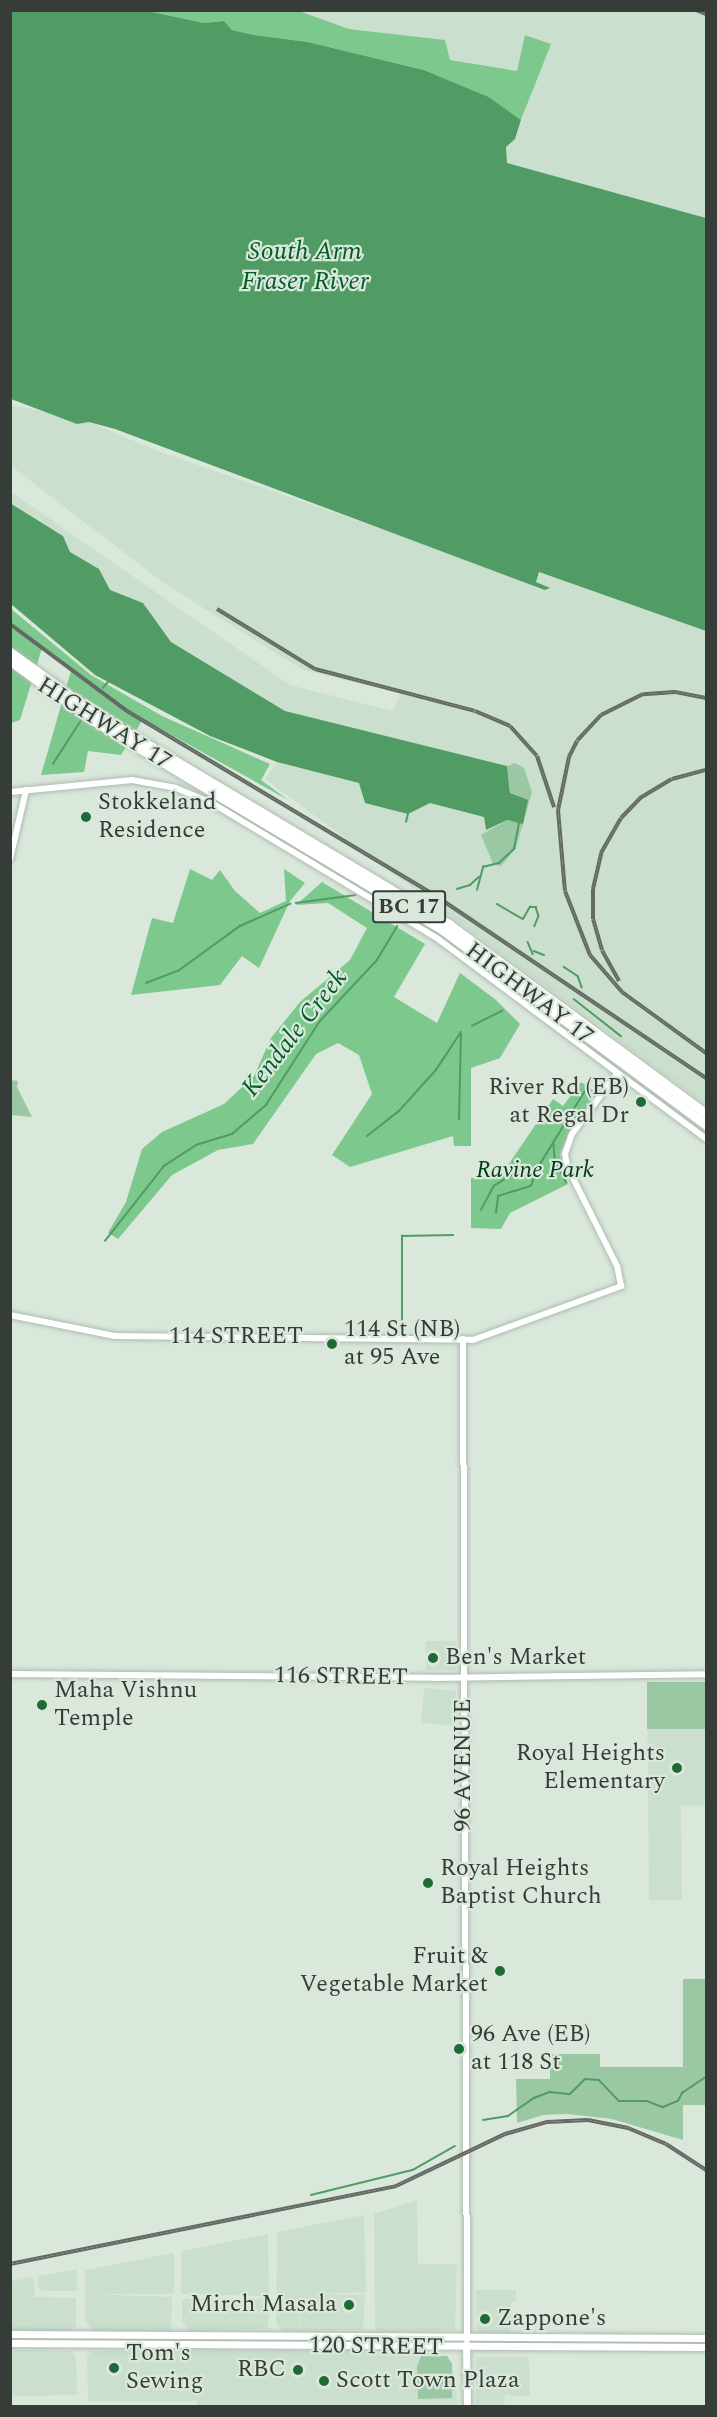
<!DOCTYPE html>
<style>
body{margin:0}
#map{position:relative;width:717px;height:2417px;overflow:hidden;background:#dae8dc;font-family:Spectral,serif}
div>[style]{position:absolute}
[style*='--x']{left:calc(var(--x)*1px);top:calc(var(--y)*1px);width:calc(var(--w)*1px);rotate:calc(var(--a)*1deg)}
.built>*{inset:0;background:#cadfce;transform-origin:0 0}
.green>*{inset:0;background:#9ac8a3;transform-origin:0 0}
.forest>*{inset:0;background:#7cc88d}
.water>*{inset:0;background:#519c64}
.stream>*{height:1.5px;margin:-0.75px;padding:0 0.75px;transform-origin:0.75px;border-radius:0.75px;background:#519c64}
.roads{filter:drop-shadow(0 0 2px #aebcb0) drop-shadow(0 0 2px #aebcb0)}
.tertiary>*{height:6px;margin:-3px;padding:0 3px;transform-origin:3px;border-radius:3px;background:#fff}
.secondary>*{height:7px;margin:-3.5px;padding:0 3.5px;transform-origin:3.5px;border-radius:3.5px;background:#fff}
.motorway>*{height:9px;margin:-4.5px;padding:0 4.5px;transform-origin:4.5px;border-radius:4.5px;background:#fff}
.rail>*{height:4px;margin-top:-2px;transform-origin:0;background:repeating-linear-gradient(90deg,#dae8dc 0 4.5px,#626a63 0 9px);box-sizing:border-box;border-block:2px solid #626a63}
.dots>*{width:16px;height:16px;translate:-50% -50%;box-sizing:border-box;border:3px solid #dae8dc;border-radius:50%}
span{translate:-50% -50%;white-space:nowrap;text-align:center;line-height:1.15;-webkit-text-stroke:4.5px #dae8dc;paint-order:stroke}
.shield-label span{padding:2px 4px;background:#dae8dc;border:2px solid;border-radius:4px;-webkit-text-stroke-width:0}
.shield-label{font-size:22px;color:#363c37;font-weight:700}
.street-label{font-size:24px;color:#363c37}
.poi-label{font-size:24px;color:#363c37}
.left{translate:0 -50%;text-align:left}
.right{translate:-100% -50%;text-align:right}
.park-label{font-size:24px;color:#003a16;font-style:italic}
.water-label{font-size:26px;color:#015d29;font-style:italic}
.frame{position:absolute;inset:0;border:12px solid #363c37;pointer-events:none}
</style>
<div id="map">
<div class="built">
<i style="clip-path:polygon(299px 11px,706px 11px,706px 218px,507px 163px,506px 147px,515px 139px,550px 44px,526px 35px,518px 71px,450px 60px,445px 40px,349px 29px)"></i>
<i style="clip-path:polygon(11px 405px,61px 415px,76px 424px,89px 422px,158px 451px,536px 583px,538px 572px,706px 631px,706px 1105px,265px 779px,277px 762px,359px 783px,408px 814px,430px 803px,484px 817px,486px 829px,507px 820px,514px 822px,507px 766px,285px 711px,171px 642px,143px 603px,109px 590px,99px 569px,70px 552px,63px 536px,11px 503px,11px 492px,290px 685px,393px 711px,402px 690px,399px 693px,303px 670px,165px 584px,11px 466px)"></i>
<i style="left:456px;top:1641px;width:29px;height:30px;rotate:90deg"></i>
<i style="clip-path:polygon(706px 1682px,706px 1805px,681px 1806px,682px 1900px,649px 1900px,647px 1683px)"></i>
<i style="left:424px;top:1688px;width:32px;height:35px;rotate:5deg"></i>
<i style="clip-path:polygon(417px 2200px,418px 2264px,457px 2264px,455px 2330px,379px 2332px,375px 2328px,374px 2214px)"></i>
<i style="clip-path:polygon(364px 2215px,366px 2292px,317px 2294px,365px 2295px,363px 2330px,301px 2331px,301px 2294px,300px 2331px,283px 2331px,276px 2324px,277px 2232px)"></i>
<i style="clip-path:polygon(268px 2234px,269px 2296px,181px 2294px,182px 2251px)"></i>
<i style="clip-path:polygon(174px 2253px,174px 2294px,87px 2294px,172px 2297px,171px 2332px,93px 2331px,85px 2320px,85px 2270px)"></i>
<i style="clip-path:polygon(77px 2269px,77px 2291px,42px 2291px,38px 2287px,38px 2276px)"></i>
<i style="clip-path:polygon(33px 2277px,35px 2297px,76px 2298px,76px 2326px,70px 2332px,11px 2331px,11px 2281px)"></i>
<i style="clip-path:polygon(476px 2290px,516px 2290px,516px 2301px,511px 2302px,511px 2333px,481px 2333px,477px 2329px)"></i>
<i style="clip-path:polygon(182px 2299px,270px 2299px,268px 2329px,188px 2331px,182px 2320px)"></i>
<i style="clip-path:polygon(11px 2350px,71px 2351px,76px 2356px,77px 2395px,11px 2396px)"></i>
<i style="clip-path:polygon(118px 2350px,406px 2351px,421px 2356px,447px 2356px,452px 2364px,458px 2406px,197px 2406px,197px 2401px,88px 2401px,87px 2356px,92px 2351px)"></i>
<i style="clip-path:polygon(476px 2357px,529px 2357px,530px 2397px,505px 2395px,504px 2406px,476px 2406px)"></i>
</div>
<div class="green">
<i style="clip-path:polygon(515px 763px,524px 768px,532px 792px,516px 848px,501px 866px,493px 864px,481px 835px,507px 820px,514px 822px,507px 766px)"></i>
<i style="clip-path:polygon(12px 1080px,18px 1081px,17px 1087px,32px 1117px,11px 1115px)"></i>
<i style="left:706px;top:1682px;width:47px;height:59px;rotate:90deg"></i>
<i style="clip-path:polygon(683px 1979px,706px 1979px,706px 2105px,683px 2105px,683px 2140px,612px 2119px,567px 2114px,543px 2115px,517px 2123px,516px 2079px,550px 2079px,550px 2054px,600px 2054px,600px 2067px,683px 2067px)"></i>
<i style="clip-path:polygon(421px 2356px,447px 2356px,452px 2364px,452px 2398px,418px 2399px,417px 2368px)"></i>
</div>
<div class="forest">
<i style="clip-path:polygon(148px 11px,299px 11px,349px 29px,445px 40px,450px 60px,517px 71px,525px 35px,551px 44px,521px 120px,489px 97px,424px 70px,308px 42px,254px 35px,232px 30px,224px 21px,204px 23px)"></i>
<i style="clip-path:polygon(10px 608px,91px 675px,162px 716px,270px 764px,261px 780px,288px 800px,143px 719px,121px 755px,88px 751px,84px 772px,41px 775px,71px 671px,42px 648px,20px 720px,11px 723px)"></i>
<i style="clip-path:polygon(190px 869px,212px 880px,220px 870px,235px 891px,260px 913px,286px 901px,284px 869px,305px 883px,290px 901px,259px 968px,242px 956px,220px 985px,131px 995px,152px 918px,173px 923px)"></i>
<i style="clip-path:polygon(322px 882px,425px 944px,394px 997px,437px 1023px,460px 973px,496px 1000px,520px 1024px,500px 1058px,471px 1068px,471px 1146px,454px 1146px,453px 1136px,350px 1167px,332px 1155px,372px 1094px,359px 1055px,338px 1043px,316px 1054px,253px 1144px,218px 1150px,172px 1175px,118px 1239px,108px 1233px,126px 1202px,142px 1149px,162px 1132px,224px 1104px,254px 1076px,271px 1038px,300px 1002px,350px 960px,367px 928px,328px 903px,296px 905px)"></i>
<i style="clip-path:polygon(581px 1082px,597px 1093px,568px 1135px,560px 1154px,568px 1184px,510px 1213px,501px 1229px,471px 1228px,471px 1178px,500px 1177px,553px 1099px,563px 1106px)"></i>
</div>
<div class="water">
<i style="clip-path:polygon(148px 11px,204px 23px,224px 21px,232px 30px,254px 35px,308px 42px,424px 70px,489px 97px,521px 120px,515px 139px,506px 147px,507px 163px,706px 218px,706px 631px,539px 572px,536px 582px,550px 588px,545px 590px,115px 429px,89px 422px,77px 424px,11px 399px,11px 11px)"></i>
<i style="clip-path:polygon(10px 503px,63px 536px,70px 552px,99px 569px,110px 590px,143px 603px,171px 642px,285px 711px,507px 766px,510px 793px,528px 800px,523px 824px,507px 820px,486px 830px,484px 817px,430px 803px,408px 814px,365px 803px,359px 783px,277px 762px,210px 736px,95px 675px,11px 604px)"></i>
</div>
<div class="stream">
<i style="--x:103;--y:688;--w:8;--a:-50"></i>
<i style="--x:53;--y:764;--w:54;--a:-57.2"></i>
<i style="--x:406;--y:822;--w:8;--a:-76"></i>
<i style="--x:457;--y:889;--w:14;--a:-17"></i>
<i style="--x:470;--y:885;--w:12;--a:-42"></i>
<i style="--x:477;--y:890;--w:24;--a:-75"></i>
<i style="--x:483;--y:867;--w:16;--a:-14"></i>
<i style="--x:499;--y:863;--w:21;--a:-43"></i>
<i style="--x:514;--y:849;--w:26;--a:-79"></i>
<i style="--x:296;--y:903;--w:60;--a:-7.7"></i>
<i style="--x:497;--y:904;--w:30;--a:30"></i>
<i style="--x:523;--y:919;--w:14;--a:-60"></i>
<i style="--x:530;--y:907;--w:6;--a:0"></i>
<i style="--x:536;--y:907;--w:9;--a:72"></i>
<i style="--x:539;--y:916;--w:11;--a:112"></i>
<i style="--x:528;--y:942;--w:13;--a:67"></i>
<i style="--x:534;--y:951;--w:11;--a:22"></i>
<i style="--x:564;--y:967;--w:17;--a:33"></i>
<i style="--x:578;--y:976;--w:12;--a:70"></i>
<i style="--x:146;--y:983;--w:34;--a:-21"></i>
<i style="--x:178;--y:971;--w:77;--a:-36"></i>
<i style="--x:240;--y:926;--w:55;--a:-23.7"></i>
<i style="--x:574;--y:999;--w:60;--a:38.2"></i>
<i style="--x:472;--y:1026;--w:34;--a:-27"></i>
<i style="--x:459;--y:1120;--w:87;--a:-88.7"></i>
<i style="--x:367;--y:1136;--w:41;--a:-38"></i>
<i style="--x:399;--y:1111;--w:55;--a:-47.9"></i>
<i style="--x:436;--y:1070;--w:45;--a:-56.7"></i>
<i style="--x:554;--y:1144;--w:16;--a:86"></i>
<i style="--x:555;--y:1160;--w:25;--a:63"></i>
<i style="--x:481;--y:1210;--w:27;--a:-62"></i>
<i style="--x:494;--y:1186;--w:24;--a:-33"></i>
<i style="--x:514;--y:1173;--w:12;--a:9"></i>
<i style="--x:526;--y:1175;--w:12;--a:-31"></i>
<i style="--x:496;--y:1213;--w:17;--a:-83"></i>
<i style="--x:498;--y:1196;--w:34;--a:-17"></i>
<i style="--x:531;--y:1186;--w:18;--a:-71"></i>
<i style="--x:537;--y:1169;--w:107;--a:-58.4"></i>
<i style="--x:105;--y:1241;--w:95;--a:-51.8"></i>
<i style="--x:164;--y:1166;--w:38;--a:-33"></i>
<i style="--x:196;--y:1145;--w:38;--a:-17"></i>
<i style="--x:232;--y:1134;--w:45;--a:-40.5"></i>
<i style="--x:266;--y:1105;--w:100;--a:-57.3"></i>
<i style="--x:320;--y:1021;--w:83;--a:-46.9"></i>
<i style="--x:377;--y:960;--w:39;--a:-59"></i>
<i style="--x:402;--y:1321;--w:85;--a:-90"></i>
<i style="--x:402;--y:1236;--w:51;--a:-1.1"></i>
<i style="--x:483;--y:2120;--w:25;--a:-9"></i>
<i style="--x:508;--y:2116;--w:32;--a:-35"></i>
<i style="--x:534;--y:2098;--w:17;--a:-21"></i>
<i style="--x:550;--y:2092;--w:20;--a:6"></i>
<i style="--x:570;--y:2094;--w:21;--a:-45"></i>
<i style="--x:585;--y:2079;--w:14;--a:4"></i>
<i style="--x:599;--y:2080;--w:29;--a:46"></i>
<i style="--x:619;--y:2101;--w:28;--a:0"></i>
<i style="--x:647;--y:2101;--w:17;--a:21"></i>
<i style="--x:663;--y:2107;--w:16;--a:-22"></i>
<i style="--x:678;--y:2101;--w:9;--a:-63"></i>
<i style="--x:682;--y:2093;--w:29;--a:-34"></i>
<i style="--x:311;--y:2195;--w:105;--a:-13.8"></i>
<i style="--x:413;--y:2170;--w:48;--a:-29.7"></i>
</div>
<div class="roads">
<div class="tertiary">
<i style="--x:10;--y:792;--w:123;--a:-5.6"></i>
<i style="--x:132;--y:780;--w:45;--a:10.3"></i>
<i style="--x:176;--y:788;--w:39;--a:23"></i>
<i style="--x:212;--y:803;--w:264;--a:31"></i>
<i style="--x:438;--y:939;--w:334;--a:36.7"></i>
<i style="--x:10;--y:859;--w:71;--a:-76.9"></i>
<i style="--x:10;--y:1315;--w:107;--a:11.3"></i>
<i style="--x:115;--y:1336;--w:358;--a:0.6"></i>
<i style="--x:473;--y:1340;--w:158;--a:-20"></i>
<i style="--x:621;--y:1286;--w:20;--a:-101"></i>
<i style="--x:617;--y:1266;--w:112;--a:-116.6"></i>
<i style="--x:567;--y:1166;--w:12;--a:-99"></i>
<i style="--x:565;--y:1154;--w:21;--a:-71"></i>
<i style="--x:572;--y:1134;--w:74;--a:-53.3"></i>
<i style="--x:463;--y:1339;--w:1000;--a:89.77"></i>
<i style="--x:10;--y:1674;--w:425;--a:0.5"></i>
<i style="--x:435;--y:1678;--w:271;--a:-0.8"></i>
</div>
<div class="secondary">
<i style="--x:10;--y:2334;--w:696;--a:0.33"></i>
<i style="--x:10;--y:2343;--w:696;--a:0.33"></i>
<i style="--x:466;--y:2344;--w:62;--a:89.1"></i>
</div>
<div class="motorway">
<i style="--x:10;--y:652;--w:105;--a:35.7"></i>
<i style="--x:95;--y:713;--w:413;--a:30.8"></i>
<i style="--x:450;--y:925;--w:318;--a:36.4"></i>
<i style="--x:10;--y:661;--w:101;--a:35.7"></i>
<i style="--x:92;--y:720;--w:410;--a:30.9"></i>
<i style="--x:444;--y:931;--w:326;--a:36.5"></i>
</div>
</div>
<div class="rail">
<i style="--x:696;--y:10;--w:11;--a:22"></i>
<i style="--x:217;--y:609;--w:115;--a:31.5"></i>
<i style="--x:315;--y:669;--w:165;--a:14.7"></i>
<i style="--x:475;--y:711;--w:38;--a:23"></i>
<i style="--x:510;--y:726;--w:40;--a:48"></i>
<i style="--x:537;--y:756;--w:54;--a:71.6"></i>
<i style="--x:10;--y:624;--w:146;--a:36.6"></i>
<i style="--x:127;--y:711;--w:353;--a:30.9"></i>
<i style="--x:430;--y:892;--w:333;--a:34"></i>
<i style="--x:706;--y:698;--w:32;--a:-169"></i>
<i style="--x:675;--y:692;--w:32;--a:176"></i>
<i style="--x:643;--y:694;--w:47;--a:153.4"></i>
<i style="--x:601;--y:715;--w:35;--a:133"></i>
<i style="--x:577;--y:741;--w:18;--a:117"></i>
<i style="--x:569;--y:757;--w:54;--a:101.7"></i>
<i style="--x:558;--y:810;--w:81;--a:85.1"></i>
<i style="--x:565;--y:891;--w:69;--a:68.7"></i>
<i style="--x:590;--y:955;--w:49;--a:49.1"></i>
<i style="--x:622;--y:992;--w:104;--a:36"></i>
<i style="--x:619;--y:981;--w:35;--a:-119"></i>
<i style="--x:602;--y:950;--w:32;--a:-106"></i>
<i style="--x:593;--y:919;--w:30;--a:-90"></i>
<i style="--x:593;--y:889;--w:37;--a:-77"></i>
<i style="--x:601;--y:853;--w:40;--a:-60.3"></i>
<i style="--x:621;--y:818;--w:28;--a:-46"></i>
<i style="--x:640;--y:798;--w:37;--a:-31"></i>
<i style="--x:672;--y:779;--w:35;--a:-15"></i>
<i style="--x:10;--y:2264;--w:394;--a:-11.4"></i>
<i style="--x:396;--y:2186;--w:121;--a:-25.5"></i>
<i style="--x:505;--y:2134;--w:44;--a:-15.9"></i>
<i style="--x:547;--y:2122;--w:41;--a:-2.8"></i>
<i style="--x:588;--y:2120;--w:41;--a:11.3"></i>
<i style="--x:628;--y:2128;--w:41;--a:22.8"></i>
<i style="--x:666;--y:2144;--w:48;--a:33"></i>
</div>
<div class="dots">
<i style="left:86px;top:817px;background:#206a38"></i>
<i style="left:641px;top:1102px;background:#206a38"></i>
<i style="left:332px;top:1344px;background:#206a38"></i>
<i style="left:433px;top:1658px;background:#206a38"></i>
<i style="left:42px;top:1705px;background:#206a38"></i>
<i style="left:677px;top:1768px;background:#206a38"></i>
<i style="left:428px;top:1883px;background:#206a38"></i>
<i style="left:500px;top:1971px;background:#206a38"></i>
<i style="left:459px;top:2049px;background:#206a38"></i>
<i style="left:349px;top:2305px;background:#206a38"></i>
<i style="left:485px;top:2319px;background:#206a38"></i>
<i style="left:114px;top:2368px;background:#206a38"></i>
<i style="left:298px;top:2370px;background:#206a38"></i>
<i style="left:324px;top:2381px;background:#206a38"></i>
</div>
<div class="shield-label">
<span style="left:409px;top:907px">BC 17</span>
</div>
<div class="street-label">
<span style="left:104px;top:724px;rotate:32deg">HIGHWAY 17</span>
<span style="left:529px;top:994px;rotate:37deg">HIGHWAY 17</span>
<span style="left:236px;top:1337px">114 STREET</span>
<span style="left:341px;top:1677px;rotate:1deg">116 STREET</span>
<span style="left:464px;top:1765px;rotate:-90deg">96 AVENUE</span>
<span style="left:376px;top:2347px;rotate:1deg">120 STREET</span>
</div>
<div class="poi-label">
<span class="left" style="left:98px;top:817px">Stokkeland<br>Residence</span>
<span class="right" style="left:629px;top:1102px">River Rd (EB)<br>at Regal Dr</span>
<span class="left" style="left:344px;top:1344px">114 St (NB)<br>at 95 Ave</span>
<span class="left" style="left:445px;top:1658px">Ben's Market</span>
<span class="left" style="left:54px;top:1705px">Maha Vishnu<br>Temple</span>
<span class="right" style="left:665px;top:1768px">Royal Heights<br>Elementary</span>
<span class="left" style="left:440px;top:1883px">Royal Heights<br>Baptist Church</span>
<span class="right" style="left:488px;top:1971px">Fruit &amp;<br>Vegetable Market</span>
<span class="left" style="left:471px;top:2049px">96 Ave (EB)<br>at 118 St</span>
<span class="right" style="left:337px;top:2305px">Mirch Masala</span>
<span class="left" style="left:497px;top:2319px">Zappone's</span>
<span class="left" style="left:126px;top:2368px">Tom's<br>Sewing</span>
<span class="right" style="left:286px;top:2370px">RBC</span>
<span class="left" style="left:336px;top:2381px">Scott Town Plaza</span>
</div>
<div class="park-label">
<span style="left:535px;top:1171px">Ravine Park</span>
</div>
<div class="water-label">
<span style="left:305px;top:267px">South Arm<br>Fraser River</span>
<span style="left:295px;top:1033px;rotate:-52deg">Kendale Creek</span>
</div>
<div class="frame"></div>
</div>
